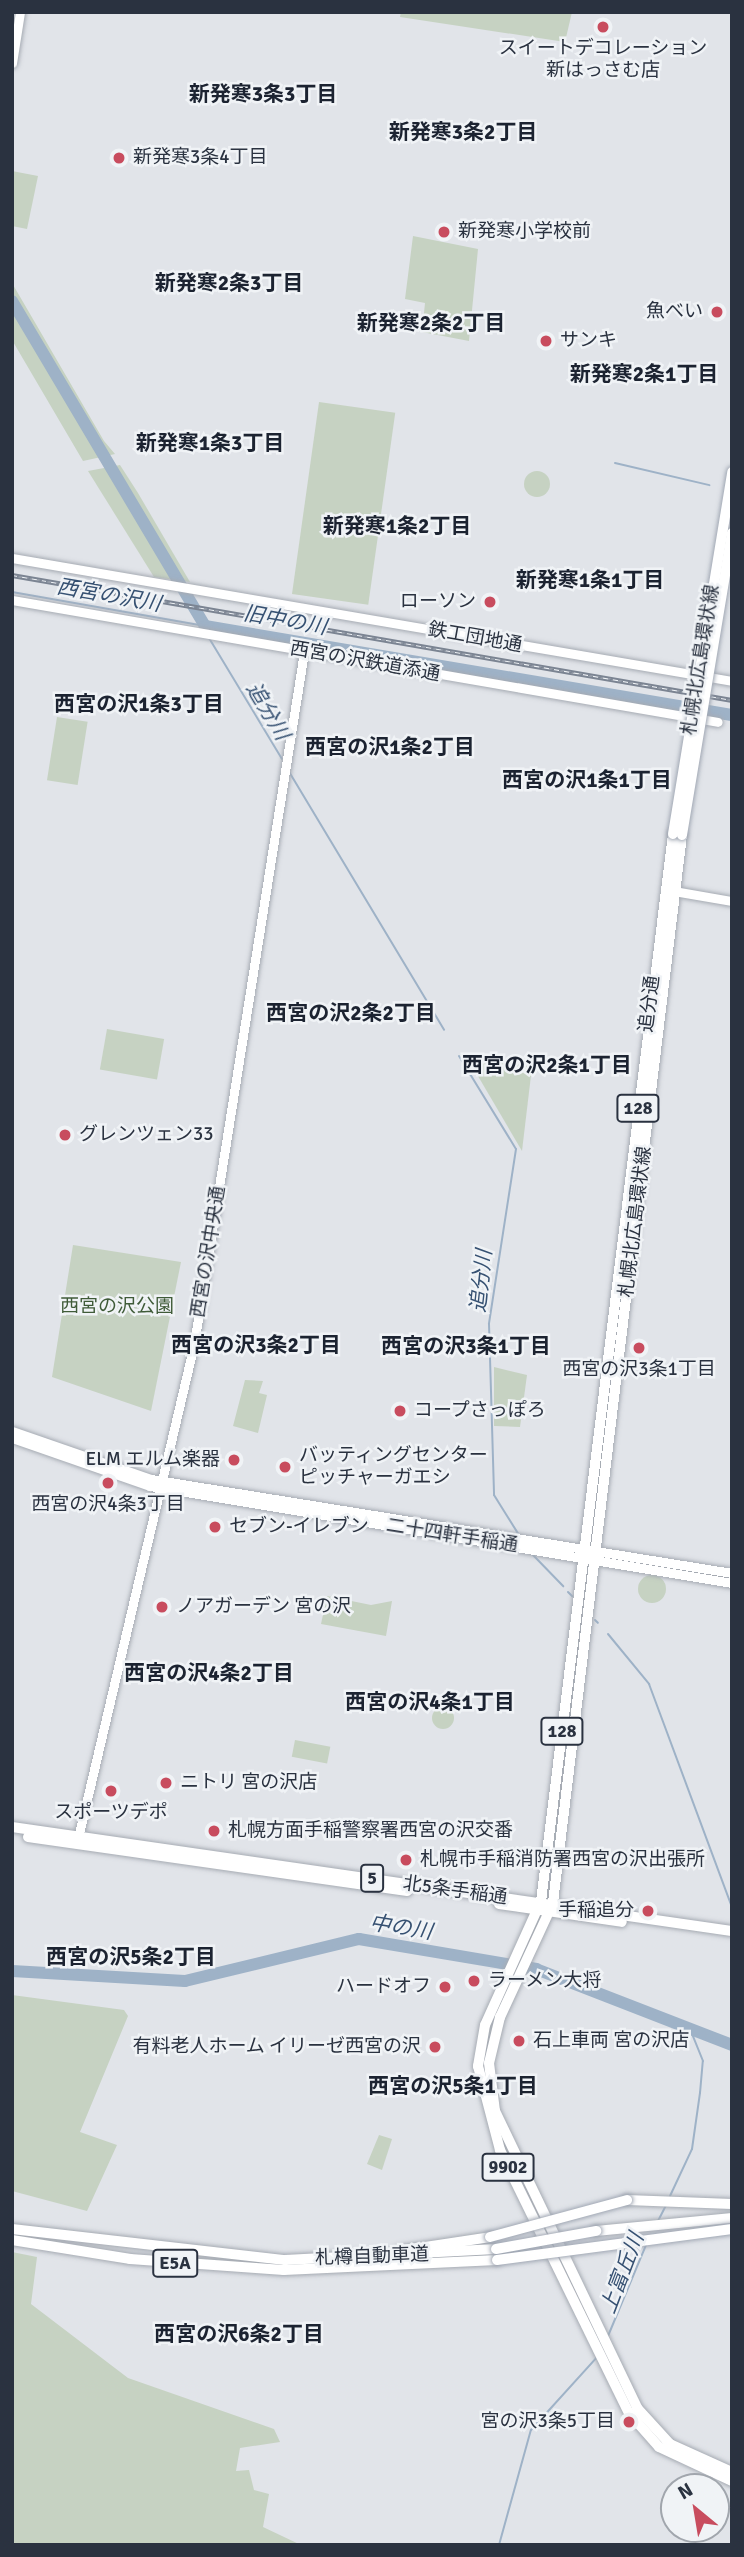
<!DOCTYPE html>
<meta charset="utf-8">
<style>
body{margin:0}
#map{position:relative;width:744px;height:2557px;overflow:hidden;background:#e1e4e9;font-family:Signika,"Noto Sans JP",sans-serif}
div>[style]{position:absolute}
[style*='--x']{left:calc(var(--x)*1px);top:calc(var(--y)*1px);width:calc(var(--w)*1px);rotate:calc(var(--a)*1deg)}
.green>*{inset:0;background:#c6d2c2;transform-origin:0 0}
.round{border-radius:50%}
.stream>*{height:2px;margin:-1px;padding:0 1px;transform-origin:1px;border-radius:1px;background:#9eb2c7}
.river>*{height:12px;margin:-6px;padding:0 6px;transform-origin:6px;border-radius:6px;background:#9eb2c7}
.roads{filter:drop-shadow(0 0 2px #a6abb3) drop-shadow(0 0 2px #a6abb3)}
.secondary>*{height:9px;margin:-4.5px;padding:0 4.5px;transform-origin:4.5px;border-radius:4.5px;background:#fff}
.primary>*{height:10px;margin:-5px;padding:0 5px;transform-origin:5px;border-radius:5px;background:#fff}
.highway>*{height:10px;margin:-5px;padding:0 5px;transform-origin:5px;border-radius:5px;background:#fff}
.rail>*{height:4.5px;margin-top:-2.25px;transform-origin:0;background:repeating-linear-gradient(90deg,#f0f3f6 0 5px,#7b8492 0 10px);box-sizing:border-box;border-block:2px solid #7b8492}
.bridges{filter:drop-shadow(0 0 2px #a1a8b4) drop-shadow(0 0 2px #a1a8b4)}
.primary-bridge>*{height:10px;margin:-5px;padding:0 5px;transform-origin:5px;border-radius:5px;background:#fff}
.highway-bridge>*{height:10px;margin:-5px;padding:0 5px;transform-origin:5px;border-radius:5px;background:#fff}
.dots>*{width:19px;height:19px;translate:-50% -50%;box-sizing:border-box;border:4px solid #f0f3f6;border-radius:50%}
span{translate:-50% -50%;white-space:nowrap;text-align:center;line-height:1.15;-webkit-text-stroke:5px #f0f3f6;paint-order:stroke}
.shield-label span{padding:2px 5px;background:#f0f3f6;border:2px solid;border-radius:5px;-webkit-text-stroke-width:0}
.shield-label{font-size:18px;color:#2a3240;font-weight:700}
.poi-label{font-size:19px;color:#2a3240}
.left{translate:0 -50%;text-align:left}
.right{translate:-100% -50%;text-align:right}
.street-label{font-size:19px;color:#2a3240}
.park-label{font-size:19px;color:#3f5b38}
.neighbourhood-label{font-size:21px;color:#1c2331;font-weight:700}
.water-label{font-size:21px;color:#365172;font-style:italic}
.frame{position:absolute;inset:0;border:14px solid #2a3240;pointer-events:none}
.north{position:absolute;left:660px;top:2473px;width:70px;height:70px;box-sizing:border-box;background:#f0f3f6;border:2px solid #a1a6ad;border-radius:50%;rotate:330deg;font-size:19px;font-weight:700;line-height:28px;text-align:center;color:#2a3240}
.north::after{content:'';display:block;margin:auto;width:24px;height:32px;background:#c84c5e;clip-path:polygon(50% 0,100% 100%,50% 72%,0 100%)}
</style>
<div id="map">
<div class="green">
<i style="clip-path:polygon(401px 12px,572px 12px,565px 42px,400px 17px)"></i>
<i style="clip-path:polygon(12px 171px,38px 176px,27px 229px,12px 226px)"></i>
<i style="clip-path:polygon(413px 236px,478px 249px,469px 341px,422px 332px,425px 303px,405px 299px)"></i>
<i style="clip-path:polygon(12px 283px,104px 441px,115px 454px,83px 461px,12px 340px)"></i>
<i style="left:319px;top:402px;width:77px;height:194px;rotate:8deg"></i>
<i style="clip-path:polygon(120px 465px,138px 493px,190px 582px,154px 577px,88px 471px)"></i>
<i class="round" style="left:524px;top:471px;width:26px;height:26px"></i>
<i style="left:57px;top:717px;width:31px;height:64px;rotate:9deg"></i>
<i style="left:107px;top:1029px;width:58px;height:41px;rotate:10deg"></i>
<i style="clip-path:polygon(465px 1054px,532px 1067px,522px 1151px)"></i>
<i style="clip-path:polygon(73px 1245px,181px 1262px,151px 1411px,52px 1377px)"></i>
<i style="clip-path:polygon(494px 1367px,527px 1375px,520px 1427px,494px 1426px)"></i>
<i style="clip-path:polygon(245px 1380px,263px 1381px,259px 1393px,267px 1395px,258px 1433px,233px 1426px)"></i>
<i class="round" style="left:638px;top:1575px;width:28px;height:28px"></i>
<i style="clip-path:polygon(327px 1596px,371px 1605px,392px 1601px,386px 1636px,321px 1624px)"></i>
<i class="round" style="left:432px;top:1707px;width:22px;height:22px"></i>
<i style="left:295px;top:1740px;width:36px;height:17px;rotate:11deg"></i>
<i style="clip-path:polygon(12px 1995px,124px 2010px,128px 2016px,80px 2132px,117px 2145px,87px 2211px,12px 2191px)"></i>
<i style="clip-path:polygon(379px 2135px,392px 2139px,382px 2170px,367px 2164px)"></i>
<i style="clip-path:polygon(12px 2252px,37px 2257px,31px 2304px,128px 2378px,274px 2429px,280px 2442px,240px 2448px,236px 2471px,249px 2470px,254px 2490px,269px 2494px,263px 2527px,301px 2545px,12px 2545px)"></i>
</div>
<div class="stream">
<i style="--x:615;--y:463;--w:97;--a:13.2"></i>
<i style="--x:12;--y:592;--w:196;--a:10"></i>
<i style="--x:209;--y:638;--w:141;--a:58.9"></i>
<i style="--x:288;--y:770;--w:303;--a:59"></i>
<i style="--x:459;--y:1056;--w:109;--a:58.5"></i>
<i style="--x:516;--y:1149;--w:177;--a:98.8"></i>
<i style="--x:489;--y:1324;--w:171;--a:88.3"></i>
<i style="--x:494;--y:1495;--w:47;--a:58"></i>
<i style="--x:532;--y:1554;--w:45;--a:45.9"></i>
<i style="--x:568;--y:1592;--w:6;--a:45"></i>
<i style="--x:595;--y:1620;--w:4;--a:45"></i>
<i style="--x:608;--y:1634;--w:65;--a:50.6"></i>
<i style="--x:649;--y:1684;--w:238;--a:69.6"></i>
<i style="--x:670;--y:2196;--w:52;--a:-64.9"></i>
<i style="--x:692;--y:2149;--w:57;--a:-81.9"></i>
<i style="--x:700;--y:2093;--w:32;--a:-85"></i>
<i style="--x:703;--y:2061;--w:35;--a:-112"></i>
<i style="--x:658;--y:2221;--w:16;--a:-63"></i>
<i style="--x:608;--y:2336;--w:99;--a:-67.3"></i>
<i style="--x:499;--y:2545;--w:119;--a:-74.5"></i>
<i style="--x:531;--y:2430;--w:100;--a:-47.8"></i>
</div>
<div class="river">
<i style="--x:12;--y:301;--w:378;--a:59.3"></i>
<i style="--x:205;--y:626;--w:534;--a:9.59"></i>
<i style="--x:12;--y:1971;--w:173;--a:3.3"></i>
<i style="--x:185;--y:1981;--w:179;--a:-13.6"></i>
<i style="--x:359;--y:1939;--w:180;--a:9.6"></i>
<i style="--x:536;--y:1969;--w:210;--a:21.2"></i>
</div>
<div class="roads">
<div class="secondary">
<i style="--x:12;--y:63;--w:52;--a:-81.1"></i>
<i style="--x:12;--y:558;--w:730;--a:9.69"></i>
<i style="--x:12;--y:600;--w:716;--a:9.8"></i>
<i style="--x:668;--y:890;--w:65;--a:9.8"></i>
<i style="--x:12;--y:1431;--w:147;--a:19.1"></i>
<i style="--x:151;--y:1479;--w:589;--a:9.19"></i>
<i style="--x:12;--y:1438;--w:146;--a:19.2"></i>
<i style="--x:150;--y:1486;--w:590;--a:9.46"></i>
<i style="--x:77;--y:1842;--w:512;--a:-76.78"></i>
<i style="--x:194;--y:1344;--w:701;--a:-80.97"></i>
</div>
<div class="primary">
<i style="--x:673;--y:834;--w:1075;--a:97.05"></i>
<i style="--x:541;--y:1901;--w:136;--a:114.3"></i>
<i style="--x:485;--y:2025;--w:42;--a:99.7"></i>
<i style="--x:478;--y:2066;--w:87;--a:75.3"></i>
<i style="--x:500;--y:2150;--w:293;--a:63.9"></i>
<i style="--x:629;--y:2413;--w:45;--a:48.6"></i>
<i style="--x:659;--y:2447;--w:81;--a:25"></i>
<i style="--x:682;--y:835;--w:1076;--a:96.89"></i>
<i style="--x:553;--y:1903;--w:126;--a:114.9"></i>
<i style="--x:500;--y:2017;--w:47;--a:103.4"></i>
<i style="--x:489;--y:2063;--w:48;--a:82.9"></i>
<i style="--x:495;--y:2111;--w:329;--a:64.4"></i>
<i style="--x:637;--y:2408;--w:49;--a:47.5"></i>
<i style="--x:670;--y:2444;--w:68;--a:24.3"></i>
</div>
<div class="highway">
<i style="--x:12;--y:1827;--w:727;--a:8.22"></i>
<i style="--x:28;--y:1837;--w:383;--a:8.1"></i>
<i style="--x:499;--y:1904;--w:124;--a:8.3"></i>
<i style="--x:627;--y:2200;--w:105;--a:2.2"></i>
<i style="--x:12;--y:2229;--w:275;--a:6.5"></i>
<i style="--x:285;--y:2260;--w:211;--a:-3"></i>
<i style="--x:596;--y:2231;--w:137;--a:-5.5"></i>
<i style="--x:12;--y:2240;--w:120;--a:9.1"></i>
<i style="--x:130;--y:2259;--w:154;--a:4.1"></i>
<i style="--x:284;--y:2270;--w:213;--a:-2.7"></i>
<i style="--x:399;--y:2251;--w:92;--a:-8.7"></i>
</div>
</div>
<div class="rail">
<i style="--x:12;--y:575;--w:731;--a:9.85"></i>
</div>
<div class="bridges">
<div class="primary-bridge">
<i style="--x:673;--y:834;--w:367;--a:-80.7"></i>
<i style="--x:682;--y:835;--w:306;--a:-80.6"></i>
</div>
<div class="highway-bridge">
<i style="--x:490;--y:2237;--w:142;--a:-15.1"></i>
<i style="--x:496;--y:2249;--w:102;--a:-10.2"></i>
<i style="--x:497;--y:2260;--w:237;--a:-7.5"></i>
</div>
</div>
<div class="dots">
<i style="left:603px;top:27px;background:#c84c5e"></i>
<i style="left:119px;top:158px;background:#c84c5e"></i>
<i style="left:444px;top:232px;background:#c84c5e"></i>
<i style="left:717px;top:312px;background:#c84c5e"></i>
<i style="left:546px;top:341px;background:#c84c5e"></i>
<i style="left:490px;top:602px;background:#c84c5e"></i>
<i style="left:65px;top:1135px;background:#c84c5e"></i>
<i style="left:639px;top:1348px;background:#c84c5e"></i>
<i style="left:400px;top:1411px;background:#c84c5e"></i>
<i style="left:234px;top:1460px;background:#c84c5e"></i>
<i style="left:285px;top:1467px;background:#c84c5e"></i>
<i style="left:108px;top:1483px;background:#c84c5e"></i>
<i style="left:215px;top:1527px;background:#c84c5e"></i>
<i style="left:162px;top:1607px;background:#c84c5e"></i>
<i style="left:166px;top:1783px;background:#c84c5e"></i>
<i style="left:111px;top:1791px;background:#c84c5e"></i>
<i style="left:214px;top:1831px;background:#c84c5e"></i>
<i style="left:406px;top:1860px;background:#c84c5e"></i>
<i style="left:648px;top:1911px;background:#c84c5e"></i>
<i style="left:474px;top:1981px;background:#c84c5e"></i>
<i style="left:445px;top:1987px;background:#c84c5e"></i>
<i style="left:519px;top:2041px;background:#c84c5e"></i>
<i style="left:435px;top:2047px;background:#c84c5e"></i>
<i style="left:629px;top:2422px;background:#c84c5e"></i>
</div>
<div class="shield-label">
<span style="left:638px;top:1108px">128</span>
<span style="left:562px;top:1731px">128</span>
<span style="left:372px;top:1878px">5</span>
<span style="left:508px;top:2167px">9902</span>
<span style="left:175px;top:2263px">E5A</span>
</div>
<div class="poi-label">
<span style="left:603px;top:60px">スイートデコレーション<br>新はっさむ店</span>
<span class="left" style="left:133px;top:158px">新発寒3条4丁目</span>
<span class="left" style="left:458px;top:232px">新発寒小学校前</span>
<span class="right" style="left:703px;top:312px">魚べい</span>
<span class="left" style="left:560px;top:341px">サンキ</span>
<span class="right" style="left:476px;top:602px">ローソン</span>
<span class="left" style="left:79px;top:1135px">グレンツェン33</span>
<span style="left:639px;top:1370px">西宮の沢3条1丁目</span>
<span class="left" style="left:414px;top:1411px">コープさっぽろ</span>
<span class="left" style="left:299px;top:1467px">バッティングセンター<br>ピッチャーガエシ</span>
<span class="right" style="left:220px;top:1460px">ELM エルム楽器</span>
<span style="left:108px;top:1505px">西宮の沢4条3丁目</span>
<span class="left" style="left:229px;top:1527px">セブン-イレブン</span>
<span class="left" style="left:176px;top:1607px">ノアガーデン 宮の沢</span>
<span class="left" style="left:180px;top:1783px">ニトリ 宮の沢店</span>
<span style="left:111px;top:1813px">スポーツデポ</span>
<span class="left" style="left:228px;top:1831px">札幌方面手稲警察署西宮の沢交番</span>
<span class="left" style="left:420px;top:1860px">札幌市手稲消防署西宮の沢出張所</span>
<span class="right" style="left:634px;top:1911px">手稲追分</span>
<span class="left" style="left:488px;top:1981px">ラーメン大将</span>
<span class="right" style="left:431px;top:1987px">ハードオフ</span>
<span class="left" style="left:533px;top:2041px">石上車両 宮の沢店</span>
<span class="right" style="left:421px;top:2047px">有料老人ホーム イリーゼ西宮の沢</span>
<span class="right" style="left:615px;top:2422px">宮の沢3条5丁目</span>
</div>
<div class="street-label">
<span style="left:475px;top:638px;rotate:10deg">鉄工団地通</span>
<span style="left:701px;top:660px;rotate:-81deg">札幌北広島環状線</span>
<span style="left:365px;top:662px;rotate:10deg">西宮の沢鉄道添通</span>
<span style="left:650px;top:1004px;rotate:-83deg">追分通</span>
<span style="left:636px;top:1222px;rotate:-83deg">札幌北広島環状線</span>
<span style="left:209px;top:1252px;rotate:-81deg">西宮の沢中央通</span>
<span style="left:452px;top:1536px;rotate:9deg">二十四軒手稲通</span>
<span style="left:455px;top:1891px;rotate:8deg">北5条手稲通</span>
<span style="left:372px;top:2257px;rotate:-2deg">札樽自動車道</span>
</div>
<div class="park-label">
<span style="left:117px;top:1307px">西宮の沢公園</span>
</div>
<div class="neighbourhood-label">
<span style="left:263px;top:94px">新発寒3条3丁目</span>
<span style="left:463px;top:132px">新発寒3条2丁目</span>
<span style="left:229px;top:283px">新発寒2条3丁目</span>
<span style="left:431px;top:323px">新発寒2条2丁目</span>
<span style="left:644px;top:374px">新発寒2条1丁目</span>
<span style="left:210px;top:443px">新発寒1条3丁目</span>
<span style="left:397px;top:526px">新発寒1条2丁目</span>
<span style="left:590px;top:580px">新発寒1条1丁目</span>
<span style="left:139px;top:704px">西宮の沢1条3丁目</span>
<span style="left:390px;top:747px">西宮の沢1条2丁目</span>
<span style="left:587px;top:780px">西宮の沢1条1丁目</span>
<span style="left:351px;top:1013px">西宮の沢2条2丁目</span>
<span style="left:547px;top:1065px">西宮の沢2条1丁目</span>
<span style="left:256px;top:1345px">西宮の沢3条2丁目</span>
<span style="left:466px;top:1346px">西宮の沢3条1丁目</span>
<span style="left:209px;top:1673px">西宮の沢4条2丁目</span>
<span style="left:430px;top:1702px">西宮の沢4条1丁目</span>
<span style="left:131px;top:1957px">西宮の沢5条2丁目</span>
<span style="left:453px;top:2086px">西宮の沢5条1丁目</span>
<span style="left:239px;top:2334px">西宮の沢6条2丁目</span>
</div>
<div class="water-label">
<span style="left:109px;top:595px;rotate:10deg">西宮の沢川</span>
<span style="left:285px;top:620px;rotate:10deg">旧中の川</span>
<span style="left:268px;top:711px;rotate:59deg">追分川</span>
<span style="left:481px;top:1281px;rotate:-84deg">追分川</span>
<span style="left:401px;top:1927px;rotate:9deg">中の川</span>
<span style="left:622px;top:2273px;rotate:-69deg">上富丘川</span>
</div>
<div class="frame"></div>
<div class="north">N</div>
</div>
